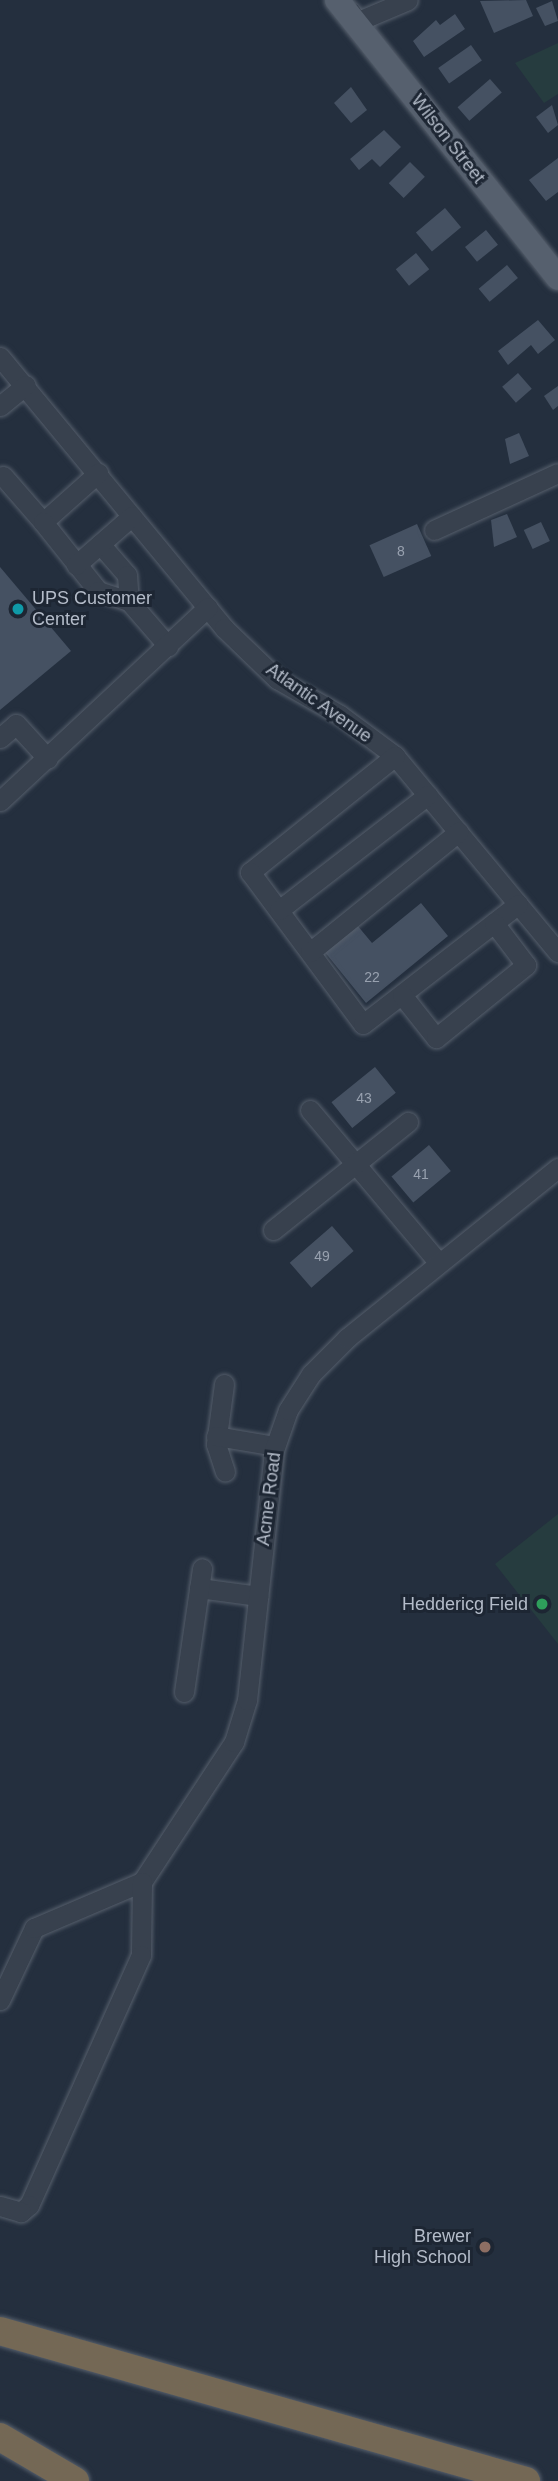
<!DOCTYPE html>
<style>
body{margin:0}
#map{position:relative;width:558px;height:2481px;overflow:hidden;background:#242f3e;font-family:Arial,sans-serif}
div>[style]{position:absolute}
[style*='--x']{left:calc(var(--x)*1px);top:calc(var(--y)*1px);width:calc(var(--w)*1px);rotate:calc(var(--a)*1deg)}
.green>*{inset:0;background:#263c3f}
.building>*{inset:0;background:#455162;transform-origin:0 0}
.roads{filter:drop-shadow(0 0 2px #565f6c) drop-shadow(0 0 2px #565f6c)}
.minor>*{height:19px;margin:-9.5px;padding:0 9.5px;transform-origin:9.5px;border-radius:9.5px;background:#38414e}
.major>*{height:24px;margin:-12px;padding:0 12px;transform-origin:12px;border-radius:12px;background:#56606e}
.highway>*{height:28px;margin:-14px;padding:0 14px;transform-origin:14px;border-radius:14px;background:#746855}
.dots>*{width:19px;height:19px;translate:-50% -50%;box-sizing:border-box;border:4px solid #1d2633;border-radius:50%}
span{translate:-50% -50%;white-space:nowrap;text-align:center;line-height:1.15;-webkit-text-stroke:6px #1d2633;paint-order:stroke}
.number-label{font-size:14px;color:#98a1af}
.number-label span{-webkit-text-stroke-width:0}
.street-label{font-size:18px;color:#b4bcc9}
.poi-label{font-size:18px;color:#b4bcc9}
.left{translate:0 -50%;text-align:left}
.right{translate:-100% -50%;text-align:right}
</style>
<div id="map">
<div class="green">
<i style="clip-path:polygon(558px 43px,558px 94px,544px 103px,515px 63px)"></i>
<i style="clip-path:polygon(558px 1514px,558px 1644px,495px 1564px)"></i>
</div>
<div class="building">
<i style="clip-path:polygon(526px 0,533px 16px,494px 33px,480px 1px)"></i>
<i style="clip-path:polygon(552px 1px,558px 21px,545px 26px,536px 8px)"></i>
<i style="clip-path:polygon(455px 14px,465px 29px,424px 57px,413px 41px,436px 20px,440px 25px)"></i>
<i style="left:471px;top:45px;width:19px;height:40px;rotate:55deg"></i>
<i style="left:490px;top:79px;width:18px;height:43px;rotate:49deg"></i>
<i style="clip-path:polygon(351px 87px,367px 110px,351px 123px,334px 103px)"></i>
<i style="clip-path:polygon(552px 105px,558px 125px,548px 133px,536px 117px)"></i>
<i style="clip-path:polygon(384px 130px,401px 147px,380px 167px,372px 159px,359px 170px,350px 159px)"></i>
<i style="clip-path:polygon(558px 158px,558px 192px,546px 201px,529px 180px)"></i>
<i style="left:410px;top:162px;width:21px;height:30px;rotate:45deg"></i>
<i style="left:445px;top:208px;width:25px;height:38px;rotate:50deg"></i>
<i style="left:486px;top:230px;width:19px;height:27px;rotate:51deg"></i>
<i style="left:416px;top:253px;width:21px;height:26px;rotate:51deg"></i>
<i style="left:507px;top:265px;width:17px;height:37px;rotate:50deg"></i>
<i style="clip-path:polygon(538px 320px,555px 340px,538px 354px,531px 345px,508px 365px,498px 351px)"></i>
<i style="left:518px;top:373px;width:21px;height:21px;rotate:49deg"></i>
<i style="clip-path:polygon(558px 386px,558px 406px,553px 410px,544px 396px)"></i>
<i style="clip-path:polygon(519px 433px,529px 456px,510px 464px,505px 439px)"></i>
<i style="clip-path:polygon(507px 514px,517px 537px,494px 547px,491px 520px)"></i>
<i style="left:541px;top:522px;width:21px;height:19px;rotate:65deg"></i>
<i style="left:417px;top:524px;width:35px;height:52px;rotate:66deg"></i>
<i style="clip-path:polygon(0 567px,71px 651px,0 710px)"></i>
<i style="clip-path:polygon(421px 903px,448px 936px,366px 1003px,324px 951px,357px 925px,372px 943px)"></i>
<i style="left:375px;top:1067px;width:33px;height:56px;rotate:51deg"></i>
<i style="left:429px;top:1145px;width:34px;height:49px;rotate:50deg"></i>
<i style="left:332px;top:1226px;width:33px;height:56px;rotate:49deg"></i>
</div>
<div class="roads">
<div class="minor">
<i style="--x:351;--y:12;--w:11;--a:63"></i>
<i style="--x:356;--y:22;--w:56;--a:-22.9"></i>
<i style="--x:0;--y:357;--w:352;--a:50.4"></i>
<i style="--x:224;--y:628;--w:74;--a:43.9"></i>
<i style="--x:277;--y:679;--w:73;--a:29.7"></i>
<i style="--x:340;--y:715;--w:69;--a:36.7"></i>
<i style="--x:395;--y:756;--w:255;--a:50.3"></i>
<i style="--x:0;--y:406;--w:33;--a:-39"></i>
<i style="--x:3;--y:476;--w:61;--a:49"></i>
<i style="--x:43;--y:522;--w:74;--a:-41.7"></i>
<i style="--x:43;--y:522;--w:88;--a:51.4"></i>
<i style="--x:98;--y:591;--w:33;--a:18"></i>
<i style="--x:129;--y:601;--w:60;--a:49.1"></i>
<i style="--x:434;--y:530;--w:136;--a:-24.7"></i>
<i style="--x:100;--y:544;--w:41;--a:48.9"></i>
<i style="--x:127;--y:575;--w:26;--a:86"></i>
<i style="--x:76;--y:565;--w:74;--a:-41.2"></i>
<i style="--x:0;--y:738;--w:21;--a:-41"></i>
<i style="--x:16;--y:724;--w:47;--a:47.6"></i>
<i style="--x:395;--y:756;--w:186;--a:141.3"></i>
<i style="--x:250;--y:872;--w:189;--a:53.4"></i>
<i style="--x:363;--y:1024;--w:196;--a:-37.7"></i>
<i style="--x:0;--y:801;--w:284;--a:-43"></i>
<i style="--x:279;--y:910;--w:188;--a:-37.7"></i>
<i style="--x:310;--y:952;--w:191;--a:-39"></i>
<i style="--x:402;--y:995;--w:55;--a:51.7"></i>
<i style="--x:436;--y:1038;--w:116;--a:-39"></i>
<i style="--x:526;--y:965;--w:53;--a:-127.3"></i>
<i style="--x:310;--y:1110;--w:200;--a:49.9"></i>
<i style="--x:273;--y:1230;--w:173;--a:-38.7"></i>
<i style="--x:224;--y:1384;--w:61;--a:97.6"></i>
<i style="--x:216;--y:1444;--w:29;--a:72"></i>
<i style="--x:216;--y:1436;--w:60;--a:9.6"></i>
<i style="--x:199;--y:1588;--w:60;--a:7.7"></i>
<i style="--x:184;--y:1692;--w:125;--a:-81.7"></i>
<i style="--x:142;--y:1882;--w:168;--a:-56.7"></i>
<i style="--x:234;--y:1742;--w:44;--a:-72.8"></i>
<i style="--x:247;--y:1700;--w:251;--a:-83.8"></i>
<i style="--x:274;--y:1450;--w:42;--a:-70.7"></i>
<i style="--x:288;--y:1410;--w:43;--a:-57.4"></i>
<i style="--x:311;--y:1374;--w:51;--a:-45"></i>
<i style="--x:347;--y:1338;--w:271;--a:-38.9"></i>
<i style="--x:0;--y:2000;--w:80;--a:-64.7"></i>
<i style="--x:34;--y:1928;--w:117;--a:-23.1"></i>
<i style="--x:142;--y:1882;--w:73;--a:90.8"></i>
<i style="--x:141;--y:1955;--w:274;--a:114.1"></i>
<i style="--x:29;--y:2205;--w:11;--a:139"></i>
<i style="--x:21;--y:2212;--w:22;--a:-164"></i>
</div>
<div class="major">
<i style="--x:337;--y:0;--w:355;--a:51.5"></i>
</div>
<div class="highway">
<i style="--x:0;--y:2331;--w:547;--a:15.92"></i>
<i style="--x:0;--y:2437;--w:87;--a:30.4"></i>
</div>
</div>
<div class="dots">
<i style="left:18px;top:609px;background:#0f9aa8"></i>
<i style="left:542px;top:1604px;background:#2e9e5b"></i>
<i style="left:485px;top:2247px;background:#8d6e63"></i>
</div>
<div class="number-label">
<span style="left:401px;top:551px">8</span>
<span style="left:372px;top:977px">22</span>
<span style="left:364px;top:1098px">43</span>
<span style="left:421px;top:1174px">41</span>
<span style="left:322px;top:1256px">49</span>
</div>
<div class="street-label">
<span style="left:448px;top:139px;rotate:52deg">Wilson Street</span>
<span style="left:319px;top:703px;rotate:35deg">Atlantic Avenue</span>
<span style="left:269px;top:1499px;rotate:-83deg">Acme Road</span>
</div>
<div class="poi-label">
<span class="left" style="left:32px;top:609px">UPS Customer<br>Center</span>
<span class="right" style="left:528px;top:1604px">Heddericg Field</span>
<span class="right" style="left:471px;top:2247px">Brewer<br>High School</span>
</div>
</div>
